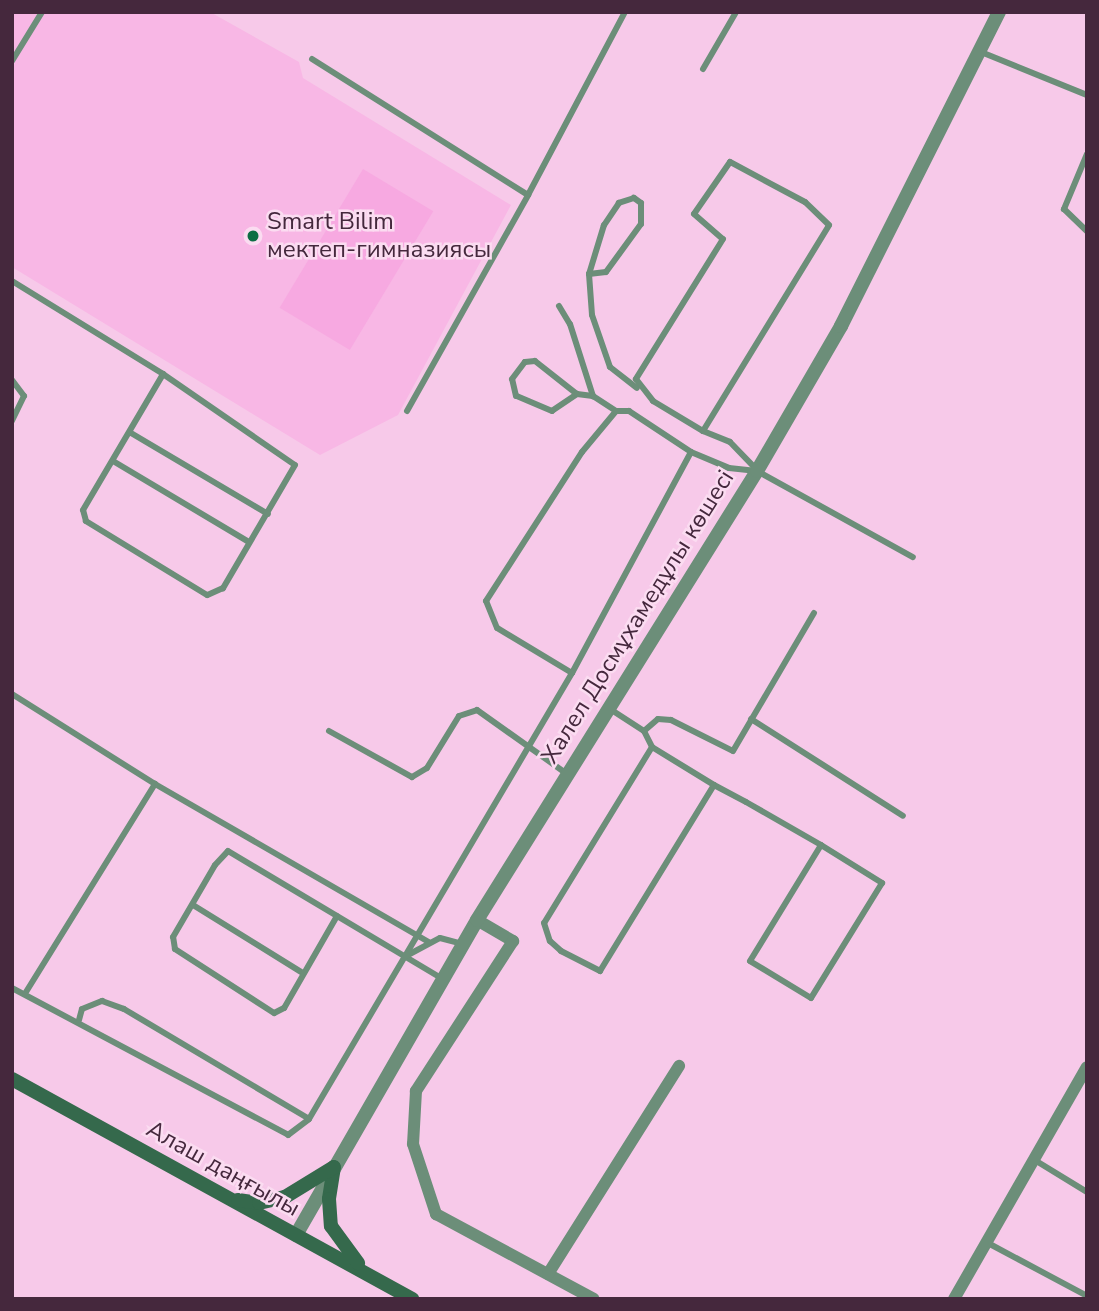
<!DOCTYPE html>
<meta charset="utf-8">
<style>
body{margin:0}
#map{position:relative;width:1099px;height:1311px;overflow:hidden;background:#f7c9e9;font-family:"Nunito Sans",sans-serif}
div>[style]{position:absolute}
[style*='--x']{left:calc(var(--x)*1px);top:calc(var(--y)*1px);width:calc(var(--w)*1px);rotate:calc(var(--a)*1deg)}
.built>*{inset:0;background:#f8b7e5}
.green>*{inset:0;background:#f7a9e1;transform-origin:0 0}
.service>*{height:6px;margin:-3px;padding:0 3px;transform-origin:3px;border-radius:3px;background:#6c8e79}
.minor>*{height:12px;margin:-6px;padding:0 6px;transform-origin:6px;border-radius:6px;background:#6c8e79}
.tertiary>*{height:14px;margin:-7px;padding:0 7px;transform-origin:7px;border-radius:7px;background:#6c8e79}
.secondary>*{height:14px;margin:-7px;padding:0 7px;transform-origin:7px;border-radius:7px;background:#35694c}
.dots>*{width:19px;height:19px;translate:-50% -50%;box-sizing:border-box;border:4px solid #fbdcf1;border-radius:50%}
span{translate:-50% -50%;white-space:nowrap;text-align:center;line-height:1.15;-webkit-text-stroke:5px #fbdcf1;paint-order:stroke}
.poi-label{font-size:24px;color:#45283d}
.left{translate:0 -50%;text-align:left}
.street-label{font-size:24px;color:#45283d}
.frame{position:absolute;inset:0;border:14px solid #45283d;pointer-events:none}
</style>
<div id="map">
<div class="built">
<i style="clip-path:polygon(12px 12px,210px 12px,299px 62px,303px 78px,511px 205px,398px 415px,320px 455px,12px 267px)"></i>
</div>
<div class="green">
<i style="left:363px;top:169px;width:82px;height:162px;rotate:31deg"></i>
</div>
<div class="service">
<i style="--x:981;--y:52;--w:114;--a:22.1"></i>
<i style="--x:312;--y:59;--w:255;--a:32.2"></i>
<i style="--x:528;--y:195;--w:207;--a:-62.1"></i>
<i style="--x:12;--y:61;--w:57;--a:-58.5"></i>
<i style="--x:703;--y:69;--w:66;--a:-59.9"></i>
<i style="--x:1087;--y:154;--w:60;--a:112.7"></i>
<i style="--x:1064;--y:209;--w:32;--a:44"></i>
<i style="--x:589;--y:274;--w:17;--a:-7"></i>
<i style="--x:606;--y:272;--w:59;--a:-53.9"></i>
<i style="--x:641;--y:224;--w:21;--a:-90"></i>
<i style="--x:641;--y:203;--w:9;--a:-144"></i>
<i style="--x:634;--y:198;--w:16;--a:162"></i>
<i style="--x:619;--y:203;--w:27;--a:124"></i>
<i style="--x:604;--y:225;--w:51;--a:107"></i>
<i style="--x:589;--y:274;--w:41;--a:85.8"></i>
<i style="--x:592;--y:315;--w:55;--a:70.9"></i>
<i style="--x:610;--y:367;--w:34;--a:38"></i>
<i style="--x:12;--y:281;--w:177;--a:31.6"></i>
<i style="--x:163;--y:374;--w:160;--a:34.6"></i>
<i style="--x:295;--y:465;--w:143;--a:120.3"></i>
<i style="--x:223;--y:588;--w:17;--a:156"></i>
<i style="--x:207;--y:595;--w:142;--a:-148.6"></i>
<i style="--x:86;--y:521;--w:11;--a:-105"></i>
<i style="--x:83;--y:510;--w:158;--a:-59.5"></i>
<i style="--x:559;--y:306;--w:21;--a:59"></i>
<i style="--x:570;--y:324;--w:76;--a:72.3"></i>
<i style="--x:12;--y:380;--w:20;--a:53"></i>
<i style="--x:24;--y:396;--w:28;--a:116"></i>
<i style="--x:577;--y:394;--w:30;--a:146"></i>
<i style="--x:552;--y:411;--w:39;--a:-157"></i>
<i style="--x:516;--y:396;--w:17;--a:-103"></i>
<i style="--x:512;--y:379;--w:21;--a:-53"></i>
<i style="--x:525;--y:362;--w:10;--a:-6"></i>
<i style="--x:535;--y:361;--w:53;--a:38.2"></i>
<i style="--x:577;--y:394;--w:16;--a:7"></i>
<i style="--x:593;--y:396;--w:27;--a:33"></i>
<i style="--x:407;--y:411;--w:248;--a:-60.7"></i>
<i style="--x:703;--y:431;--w:241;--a:-58.5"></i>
<i style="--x:829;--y:225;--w:33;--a:-136"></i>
<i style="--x:805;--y:202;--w:85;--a:-151.9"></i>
<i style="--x:730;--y:162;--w:63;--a:124.7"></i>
<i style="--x:694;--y:214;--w:38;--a:41"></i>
<i style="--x:723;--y:239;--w:165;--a:121.9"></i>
<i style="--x:636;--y:379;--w:28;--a:52"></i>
<i style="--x:653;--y:401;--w:58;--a:31"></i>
<i style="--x:703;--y:431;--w:29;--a:22"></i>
<i style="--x:730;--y:442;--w:37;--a:46"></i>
<i style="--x:131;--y:433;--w:159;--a:30.6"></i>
<i style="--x:691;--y:452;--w:251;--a:118.3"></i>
<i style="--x:572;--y:673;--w:87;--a:-149"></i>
<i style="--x:497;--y:628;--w:29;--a:-112"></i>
<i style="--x:486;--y:601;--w:177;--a:-57.2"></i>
<i style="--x:582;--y:452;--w:53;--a:-50.3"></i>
<i style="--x:616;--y:411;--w:13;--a:0"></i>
<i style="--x:629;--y:411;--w:74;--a:33.5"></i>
<i style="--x:691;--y:452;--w:41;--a:22.8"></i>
<i style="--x:729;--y:468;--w:28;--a:6"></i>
<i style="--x:757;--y:471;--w:178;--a:28.9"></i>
<i style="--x:113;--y:461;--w:158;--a:30.8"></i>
<i style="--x:12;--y:694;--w:169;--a:32.2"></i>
<i style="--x:155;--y:784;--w:316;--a:30"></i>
<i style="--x:610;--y:709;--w:40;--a:32.9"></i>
<i style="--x:644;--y:731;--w:18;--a:63"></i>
<i style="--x:652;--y:747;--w:73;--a:31.5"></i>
<i style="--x:714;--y:785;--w:36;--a:28"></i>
<i style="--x:746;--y:802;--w:86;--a:29.8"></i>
<i style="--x:821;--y:845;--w:72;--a:31.9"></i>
<i style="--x:882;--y:883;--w:135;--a:121.7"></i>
<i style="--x:811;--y:998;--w:71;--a:-148.8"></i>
<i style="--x:750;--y:961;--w:136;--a:-58.5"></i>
<i style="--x:751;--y:719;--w:180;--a:32.5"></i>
<i style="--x:329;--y:731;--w:95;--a:29"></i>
<i style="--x:412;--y:777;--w:17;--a:-31"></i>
<i style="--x:427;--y:768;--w:61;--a:-58.4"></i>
<i style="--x:459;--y:716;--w:19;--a:-18"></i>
<i style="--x:477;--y:710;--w:110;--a:35.4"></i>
<i style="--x:644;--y:731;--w:18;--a:-41"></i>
<i style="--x:658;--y:719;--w:13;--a:4"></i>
<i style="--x:671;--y:720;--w:69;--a:26.6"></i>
<i style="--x:733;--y:751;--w:160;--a:-59.6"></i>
<i style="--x:652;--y:747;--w:206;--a:121.5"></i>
<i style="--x:544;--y:923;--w:19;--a:72"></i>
<i style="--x:550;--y:941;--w:15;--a:42"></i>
<i style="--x:561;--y:951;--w:44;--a:27.1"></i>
<i style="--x:600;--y:971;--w:218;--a:-58.5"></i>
<i style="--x:193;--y:905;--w:127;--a:31.8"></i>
<i style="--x:337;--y:916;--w:106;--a:119.9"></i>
<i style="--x:284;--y:1008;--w:11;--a:153"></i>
<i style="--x:274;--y:1013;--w:118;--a:-147.1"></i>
<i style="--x:175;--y:949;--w:12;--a:-99"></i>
<i style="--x:173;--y:937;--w:83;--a:-59.7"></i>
<i style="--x:215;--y:865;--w:19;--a:-47"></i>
<i style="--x:228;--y:851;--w:250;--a:30.8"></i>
<i style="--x:406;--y:956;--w:38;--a:-28"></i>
<i style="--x:440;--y:938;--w:24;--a:15"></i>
<i style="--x:12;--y:988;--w:313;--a:28"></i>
<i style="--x:288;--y:1135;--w:26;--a:-37"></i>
<i style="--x:26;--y:992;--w:245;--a:-58.2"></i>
<i style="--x:79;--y:1020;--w:11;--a:-75"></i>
<i style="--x:82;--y:1009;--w:22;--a:-22"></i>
<i style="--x:102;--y:1001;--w:23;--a:20"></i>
<i style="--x:124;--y:1009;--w:215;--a:30.7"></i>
<i style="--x:309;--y:1119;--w:518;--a:-59.47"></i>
<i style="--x:1033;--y:1159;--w:63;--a:31.4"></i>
<i style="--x:986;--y:1242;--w:115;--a:28.1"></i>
</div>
<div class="minor">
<i style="--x:477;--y:920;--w:42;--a:30.3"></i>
<i style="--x:513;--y:941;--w:179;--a:122.9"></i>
<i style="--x:416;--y:1091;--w:53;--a:93.2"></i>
<i style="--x:413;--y:1144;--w:74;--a:71.8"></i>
<i style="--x:436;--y:1214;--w:179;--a:28.3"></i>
<i style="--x:548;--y:1274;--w:246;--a:-57.8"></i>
<i style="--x:954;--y:1299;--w:267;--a:-60.2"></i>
</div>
<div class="tertiary">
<i style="--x:296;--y:1235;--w:363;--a:-60.1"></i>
<i style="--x:477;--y:920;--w:529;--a:-58.05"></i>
<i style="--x:757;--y:471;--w:168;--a:-59.9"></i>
<i style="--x:841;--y:326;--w:352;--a:-63.3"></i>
</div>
<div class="secondary">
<i style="--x:12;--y:1079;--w:457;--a:28.8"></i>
<i style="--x:334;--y:1167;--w:32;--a:99"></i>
<i style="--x:329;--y:1199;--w:27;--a:86"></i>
<i style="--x:331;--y:1226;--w:46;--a:53.9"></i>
<i style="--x:238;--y:1200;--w:21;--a:8"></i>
<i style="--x:259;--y:1203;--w:27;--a:-13"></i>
<i style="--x:285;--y:1197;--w:57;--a:-31.5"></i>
</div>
<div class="dots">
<i style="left:253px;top:236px;background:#0d6e44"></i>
</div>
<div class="poi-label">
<span class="left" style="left:267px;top:236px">Smart Bilim<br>мектеп-гимназиясы</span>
</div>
<div class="street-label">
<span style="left:638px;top:617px;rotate:-58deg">Халел Досмұхамедұлы көшесі</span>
<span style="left:223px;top:1169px;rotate:29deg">Алаш даңғылы</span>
</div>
<div class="frame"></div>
</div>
